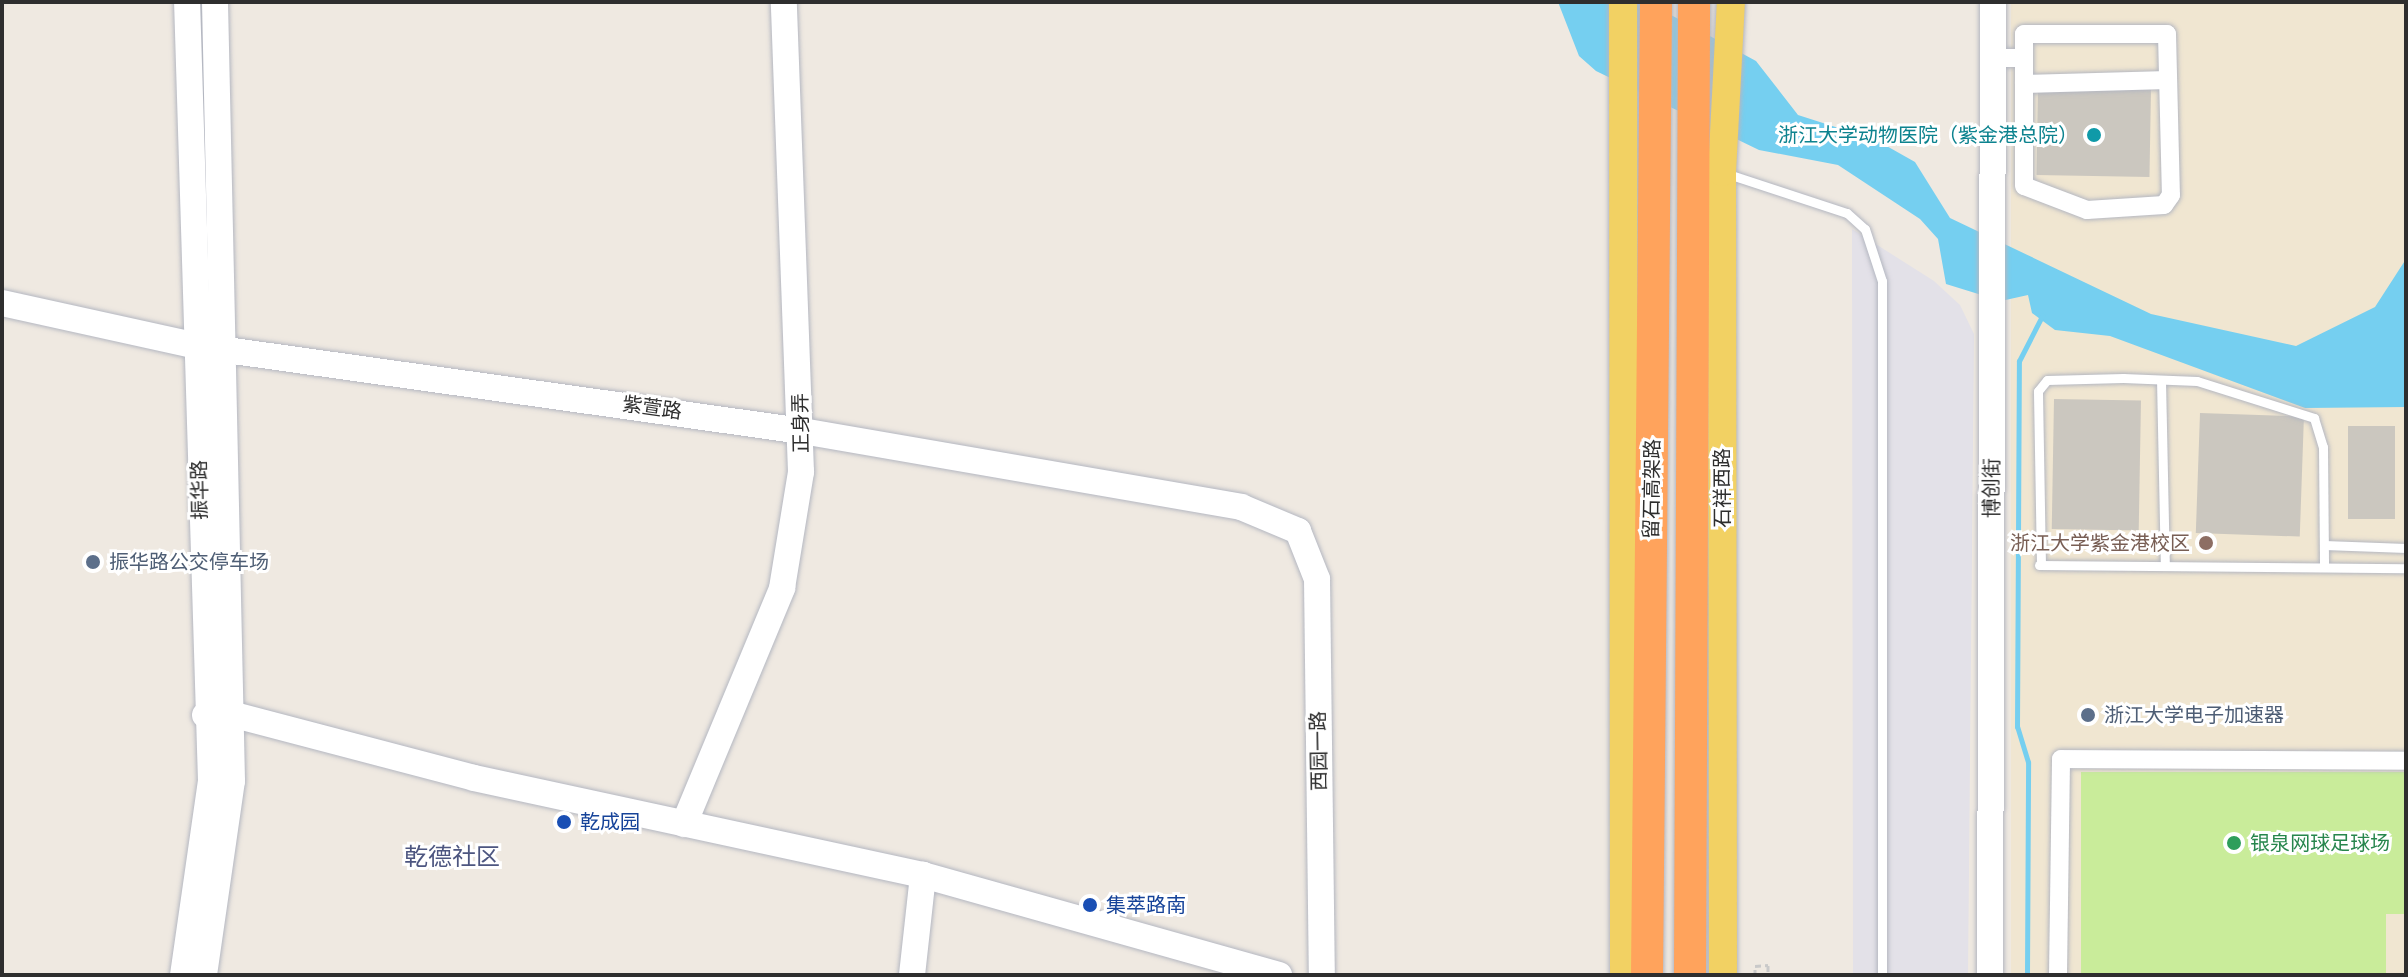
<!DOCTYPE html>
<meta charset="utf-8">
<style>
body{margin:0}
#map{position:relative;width:2408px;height:977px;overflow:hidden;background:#efe9e1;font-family:"Nunito Sans","Noto Sans SC",sans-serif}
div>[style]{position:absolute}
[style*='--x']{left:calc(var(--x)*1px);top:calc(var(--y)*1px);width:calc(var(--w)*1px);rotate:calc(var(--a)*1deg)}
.industrial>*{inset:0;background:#e3e1e8}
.education>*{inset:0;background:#f0e6d1;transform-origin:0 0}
.pitch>*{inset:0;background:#c9ec9a}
.water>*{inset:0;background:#75cff0}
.stream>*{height:5px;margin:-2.5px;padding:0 2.5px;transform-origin:2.5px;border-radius:2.5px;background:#75cff0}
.building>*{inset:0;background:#cbc7bf;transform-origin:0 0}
.path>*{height:3px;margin-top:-1.5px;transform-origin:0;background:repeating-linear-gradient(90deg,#c9c9c9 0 6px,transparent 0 10px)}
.roads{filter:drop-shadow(0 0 2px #b4b7c1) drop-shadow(0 0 2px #b4b7c1)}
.lane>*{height:9px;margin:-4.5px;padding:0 4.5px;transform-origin:4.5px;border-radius:4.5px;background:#fff}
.street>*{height:18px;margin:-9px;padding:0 9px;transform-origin:9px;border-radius:9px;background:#fff}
.secondary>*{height:26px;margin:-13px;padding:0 13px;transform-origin:13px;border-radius:13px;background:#fff}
.primary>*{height:28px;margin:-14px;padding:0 14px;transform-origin:14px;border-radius:14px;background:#f2d163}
.highway>*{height:32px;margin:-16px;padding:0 16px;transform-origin:16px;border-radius:16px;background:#ffa35c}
.dots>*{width:22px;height:22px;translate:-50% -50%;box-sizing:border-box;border:4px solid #fff;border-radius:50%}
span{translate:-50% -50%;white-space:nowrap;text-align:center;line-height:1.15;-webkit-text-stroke:6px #fff;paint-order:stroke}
.culture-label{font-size:20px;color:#0d838f}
.right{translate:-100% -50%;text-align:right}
.street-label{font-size:20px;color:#2e2e2e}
.education-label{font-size:20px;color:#785e54}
.service-label{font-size:20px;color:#4e5e75}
.left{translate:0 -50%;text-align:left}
.transit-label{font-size:20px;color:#164399}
.leisure-label{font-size:20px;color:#27864d}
.quarter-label{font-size:24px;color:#4d5680}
.frame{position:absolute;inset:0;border:4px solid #2e2e2e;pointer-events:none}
</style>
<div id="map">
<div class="industrial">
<i style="clip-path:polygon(1852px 229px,1934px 281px,1960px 305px,1974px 334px,1968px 975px,1853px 975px)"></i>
</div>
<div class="education">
<i style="left:2011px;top:2px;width:395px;height:973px"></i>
</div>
<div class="pitch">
<i style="clip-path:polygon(2081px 772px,2406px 772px,2406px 914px,2386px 914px,2386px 975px,2081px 975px)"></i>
</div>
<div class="water">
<i style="clip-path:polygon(1558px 2px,1647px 2px,1756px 61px,1798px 115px,1876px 140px,1915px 162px,1950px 218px,2151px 314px,2296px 346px,2375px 307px,2406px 259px,2406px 407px,2305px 408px,2110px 336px,2055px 330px,2032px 313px,2028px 295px,2001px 301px,1946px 284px,1938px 239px,1920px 219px,1838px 165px,1759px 150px,1596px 71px,1579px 56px)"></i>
</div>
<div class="stream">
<i style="--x:2027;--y:975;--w:213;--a:-89.7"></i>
<i style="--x:2028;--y:762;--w:37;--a:-107"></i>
<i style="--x:2017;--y:727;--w:366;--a:-89.7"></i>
<i style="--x:2019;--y:361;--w:51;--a:-62.9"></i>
</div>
<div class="building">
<i style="left:2151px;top:89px;width:88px;height:113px;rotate:91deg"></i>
<i style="left:2054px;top:399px;width:87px;height:130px;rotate:1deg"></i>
<i style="left:2200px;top:413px;width:104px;height:120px;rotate:2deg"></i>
<i style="left:2348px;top:426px;width:47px;height:93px"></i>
</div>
<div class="path">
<i style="--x:1579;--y:975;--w:9;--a:0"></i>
<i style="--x:1755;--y:975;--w:9;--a:-90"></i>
<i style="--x:1755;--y:966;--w:13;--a:-4"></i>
<i style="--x:1768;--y:965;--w:10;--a:90"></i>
</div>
<div class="roads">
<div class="lane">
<i style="--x:1725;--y:173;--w:128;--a:18.2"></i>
<i style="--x:1847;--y:213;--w:24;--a:42"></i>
<i style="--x:1865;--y:229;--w:55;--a:71.9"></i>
<i style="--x:1882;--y:281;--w:694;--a:90"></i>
<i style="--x:2161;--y:380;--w:186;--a:88.8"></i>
<i style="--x:2324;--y:545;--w:82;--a:2.1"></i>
<i style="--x:2039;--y:565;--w:367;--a:0.5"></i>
<i style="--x:2041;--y:565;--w:174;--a:-91"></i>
<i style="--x:2038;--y:391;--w:14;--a:-51"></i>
<i style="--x:2047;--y:380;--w:76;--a:-1.5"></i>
<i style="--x:2123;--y:378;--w:74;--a:2.3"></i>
<i style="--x:2197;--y:381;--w:123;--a:17.5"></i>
<i style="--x:2314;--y:418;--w:30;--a:73"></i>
<i style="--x:2323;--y:447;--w:120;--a:89.5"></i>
</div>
<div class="street">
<i style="--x:1993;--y:58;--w:31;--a:0"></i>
<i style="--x:2024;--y:58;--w:24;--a:-90"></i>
<i style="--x:2024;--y:34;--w:143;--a:0"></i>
<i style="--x:2167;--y:34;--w:161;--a:88.6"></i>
<i style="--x:2171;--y:195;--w:12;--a:125"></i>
<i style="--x:2164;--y:205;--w:77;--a:176.3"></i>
<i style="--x:2087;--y:210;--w:67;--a:-159.1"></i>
<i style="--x:2024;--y:186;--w:128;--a:-90"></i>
<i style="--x:2024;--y:84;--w:144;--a:-1.6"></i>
<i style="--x:2058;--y:975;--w:216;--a:-89.2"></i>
<i style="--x:2061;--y:759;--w:345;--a:0.3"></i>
</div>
<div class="secondary">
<i style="--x:2;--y:303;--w:201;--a:12.4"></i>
<i style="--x:198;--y:346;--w:610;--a:8.01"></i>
<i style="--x:802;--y:431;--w:446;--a:9.8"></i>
<i style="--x:1241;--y:507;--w:62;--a:22.8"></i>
<i style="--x:1298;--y:531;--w:52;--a:68.4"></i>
<i style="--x:1317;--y:579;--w:396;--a:89.3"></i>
<i style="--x:205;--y:715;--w:22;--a:-5"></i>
<i style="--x:227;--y:713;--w:255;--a:14.7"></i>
<i style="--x:474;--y:778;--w:459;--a:12.2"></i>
<i style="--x:923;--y:875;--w:370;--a:15.7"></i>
<i style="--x:684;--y:824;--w:256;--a:-67.4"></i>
<i style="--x:782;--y:588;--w:118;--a:-80.7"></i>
<i style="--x:801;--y:472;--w:470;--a:-92.1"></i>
<i style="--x:183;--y:975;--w:196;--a:-81.8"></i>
<i style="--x:211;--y:781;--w:779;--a:-91.76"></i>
<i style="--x:204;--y:975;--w:196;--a:-81.8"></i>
<i style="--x:232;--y:781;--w:779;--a:-91.25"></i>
<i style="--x:912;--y:975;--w:101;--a:-83.7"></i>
<i style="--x:1990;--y:975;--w:973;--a:-89.82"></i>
</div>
<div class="primary">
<i style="--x:1623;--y:2;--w:973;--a:89.94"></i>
<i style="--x:1723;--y:975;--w:803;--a:-90.07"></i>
<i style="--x:1722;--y:172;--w:170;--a:-87"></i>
</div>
<div class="highway">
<i style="--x:1647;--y:975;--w:973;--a:-89.47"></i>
<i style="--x:1690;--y:975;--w:973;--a:-89.76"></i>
</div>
</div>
<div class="dots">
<i style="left:2094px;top:135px;background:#0f9aa8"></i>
<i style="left:2206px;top:543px;background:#8d6e63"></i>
<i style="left:93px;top:562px;background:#5c6f8a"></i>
<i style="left:2088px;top:715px;background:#5c6f8a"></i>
<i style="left:564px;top:822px;background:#1a4fb4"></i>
<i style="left:2234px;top:843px;background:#2e9e5b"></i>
<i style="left:1090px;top:905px;background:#1a4fb4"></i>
</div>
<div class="culture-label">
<span class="right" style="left:2078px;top:135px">浙江大学动物医院（紫金港总院）</span>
</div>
<div class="street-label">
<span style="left:652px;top:408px;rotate:8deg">紫萱路</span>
<span style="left:801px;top:423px;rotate:-91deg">正身弄</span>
<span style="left:1722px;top:488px;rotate:-90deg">石祥西路</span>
<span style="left:1992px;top:488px;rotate:-90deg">博创街</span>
<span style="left:1652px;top:489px;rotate:-89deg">留石高架路</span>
<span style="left:200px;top:490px;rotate:-91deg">振华路</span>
<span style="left:1319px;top:751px;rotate:-91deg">西园一路</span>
</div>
<div class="education-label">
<span class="right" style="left:2190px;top:543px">浙江大学紫金港校区</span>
</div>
<div class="service-label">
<span class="left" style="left:109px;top:562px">振华路公交停车场</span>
<span class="left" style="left:2104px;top:715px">浙江大学电子加速器</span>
</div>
<div class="transit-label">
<span class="left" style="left:580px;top:822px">乾成园</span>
<span class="left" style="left:1106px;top:905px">集萃路南</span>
</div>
<div class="leisure-label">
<span class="left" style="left:2250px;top:843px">银泉网球足球场</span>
</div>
<div class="quarter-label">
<span style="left:452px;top:858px">乾德社区</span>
</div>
<div class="frame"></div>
</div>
